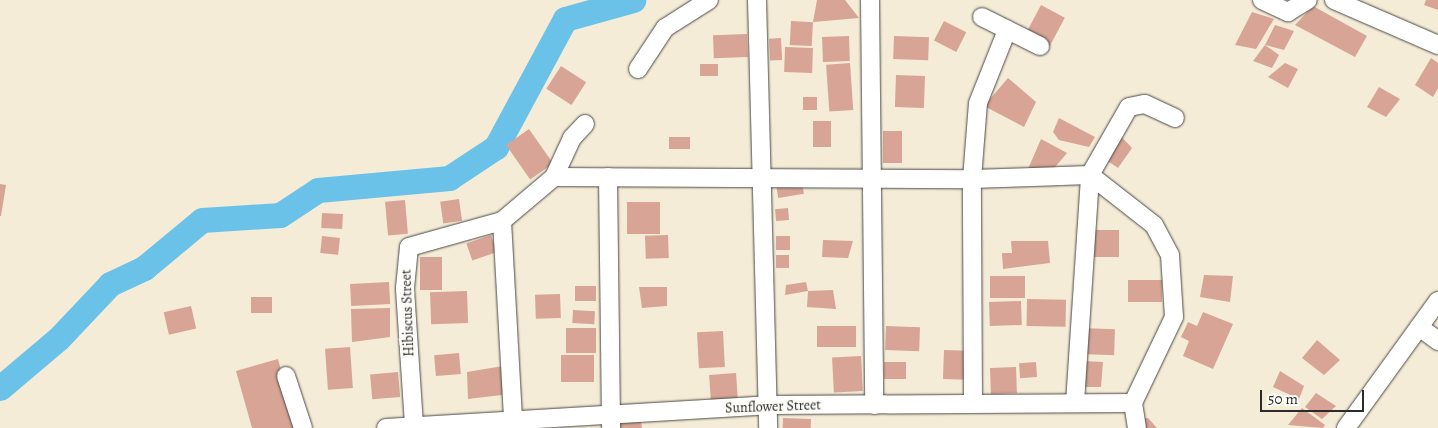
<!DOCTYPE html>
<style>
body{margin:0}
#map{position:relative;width:1438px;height:428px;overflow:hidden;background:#f5ecd7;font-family:Alegreya,serif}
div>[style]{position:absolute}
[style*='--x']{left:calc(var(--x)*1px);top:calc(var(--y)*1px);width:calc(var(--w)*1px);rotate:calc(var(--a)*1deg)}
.river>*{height:25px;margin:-12.5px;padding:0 12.5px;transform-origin:12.5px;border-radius:12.5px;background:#6bc2e8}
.building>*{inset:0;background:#d7a495;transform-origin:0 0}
.roads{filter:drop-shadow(0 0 1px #494845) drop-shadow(0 0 1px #494845)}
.minor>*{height:18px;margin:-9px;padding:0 9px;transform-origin:9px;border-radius:9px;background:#fff}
span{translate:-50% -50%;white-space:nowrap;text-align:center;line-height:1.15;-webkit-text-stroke:5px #fdfcf7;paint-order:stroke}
.street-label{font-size:14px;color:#2b2b2b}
.scale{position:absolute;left:1260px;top:390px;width:104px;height:22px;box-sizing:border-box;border:2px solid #2b2b2b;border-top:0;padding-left:6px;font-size:15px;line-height:18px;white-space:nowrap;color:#2b2b2b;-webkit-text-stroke:4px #fdfcf7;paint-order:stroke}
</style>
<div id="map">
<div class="river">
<i style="--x:0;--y:388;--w:77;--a:-40.3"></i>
<i style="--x:59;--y:338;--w:74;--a:-46.6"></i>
<i style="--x:110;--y:284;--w:38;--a:-25"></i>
<i style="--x:144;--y:268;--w:75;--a:-39.6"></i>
<i style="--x:202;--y:220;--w:78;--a:-3.7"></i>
<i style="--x:280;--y:215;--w:45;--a:-33.3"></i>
<i style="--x:318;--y:190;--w:132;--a:-5.2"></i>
<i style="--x:449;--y:178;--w:56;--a:-33.4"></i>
<i style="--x:496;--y:147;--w:145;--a:-61.7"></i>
<i style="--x:565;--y:19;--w:71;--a:-15.6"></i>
</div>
<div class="building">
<i style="clip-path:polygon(817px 0,845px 0,859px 18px,813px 22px)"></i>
<i style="clip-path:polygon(1426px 0,1438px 0,1438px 10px,1424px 5px)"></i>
<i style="left:1041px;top:5px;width:27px;height:33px;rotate:28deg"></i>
<i style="clip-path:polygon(1313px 6px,1367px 36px,1355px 57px,1295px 25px)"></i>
<i style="clip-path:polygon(1252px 12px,1274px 19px,1256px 49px,1235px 45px)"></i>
<i style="left:791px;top:21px;width:22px;height:24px;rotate:3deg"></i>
<i style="left:944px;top:21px;width:25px;height:22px;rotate:27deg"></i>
<i style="clip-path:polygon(1275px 25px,1294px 31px,1284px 50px,1265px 45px)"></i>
<i style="left:747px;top:34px;width:23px;height:34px;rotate:88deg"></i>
<i style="left:849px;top:36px;width:25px;height:27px;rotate:88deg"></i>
<i style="left:894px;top:36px;width:35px;height:23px;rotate:2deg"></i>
<i style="left:781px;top:38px;width:22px;height:12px;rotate:87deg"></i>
<i style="clip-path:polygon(1265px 45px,1279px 55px,1272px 68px,1253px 61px)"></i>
<i style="left:785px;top:47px;width:28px;height:25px;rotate:2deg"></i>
<i style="clip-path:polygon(1431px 58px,1438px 63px,1438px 88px,1433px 97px,1415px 85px)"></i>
<i style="left:850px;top:63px;width:47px;height:24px;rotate:86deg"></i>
<i style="clip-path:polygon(1285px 63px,1298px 69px,1288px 88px,1268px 77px)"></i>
<i style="left:700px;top:64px;width:18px;height:12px"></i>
<i style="left:561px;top:66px;width:30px;height:27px;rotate:33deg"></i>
<i style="left:896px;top:75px;width:29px;height:32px;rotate:2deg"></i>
<i style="clip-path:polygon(1008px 78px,1036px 102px,1024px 127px,984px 106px)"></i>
<i style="clip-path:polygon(1379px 87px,1400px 99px,1386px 117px,1367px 107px)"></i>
<i style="left:803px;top:97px;width:14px;height:13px"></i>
<i style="clip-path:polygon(1059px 118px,1095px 137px,1089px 147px,1059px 140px,1053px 132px)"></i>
<i style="left:813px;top:121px;width:18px;height:26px"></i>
<i style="left:529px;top:129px;width:42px;height:28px;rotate:55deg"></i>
<i style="left:883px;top:131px;width:19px;height:32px"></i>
<i style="clip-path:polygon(1118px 133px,1132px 148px,1118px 168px,1106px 160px)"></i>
<i style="left:669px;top:137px;width:21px;height:12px"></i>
<i style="clip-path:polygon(1041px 139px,1067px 153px,1051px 172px,1028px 169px)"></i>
<i style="left:802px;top:182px;width:12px;height:26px;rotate:81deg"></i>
<i style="clip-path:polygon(0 184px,6px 185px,1px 216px,0 216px)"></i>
<i style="left:459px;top:199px;width:22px;height:19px;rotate:82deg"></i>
<i style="left:405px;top:200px;width:34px;height:20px;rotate:85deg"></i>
<i style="left:627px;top:202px;width:33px;height:32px"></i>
<i style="left:788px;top:208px;width:12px;height:13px;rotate:85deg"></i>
<i style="left:322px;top:213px;width:21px;height:15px;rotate:3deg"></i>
<i style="left:1092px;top:230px;width:27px;height:27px"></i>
<i style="left:491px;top:235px;width:18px;height:26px;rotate:71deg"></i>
<i style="left:668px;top:235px;width:23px;height:23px;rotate:88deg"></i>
<i style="left:322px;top:236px;width:18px;height:17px;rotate:6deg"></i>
<i style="left:790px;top:236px;width:14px;height:14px;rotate:90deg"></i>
<i style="clip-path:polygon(823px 240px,853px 241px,848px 258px,822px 257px)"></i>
<i style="clip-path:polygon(1011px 241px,1048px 241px,1050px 263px,1003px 269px,1002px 253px,1012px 253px)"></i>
<i style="left:776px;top:255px;width:13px;height:13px"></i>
<i style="left:420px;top:257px;width:22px;height:33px"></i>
<i style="clip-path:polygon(1204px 275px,1233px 276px,1230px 302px,1200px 297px)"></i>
<i style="left:990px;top:276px;width:35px;height:22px"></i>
<i style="left:1128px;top:280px;width:34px;height:22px"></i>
<i style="left:389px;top:282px;width:22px;height:39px;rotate:87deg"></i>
<i style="clip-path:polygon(806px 282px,808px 291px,833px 290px,836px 309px,807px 307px,808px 291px,785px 295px,786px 285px)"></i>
<i style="left:575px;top:286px;width:21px;height:15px"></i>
<i style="clip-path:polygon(639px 287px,667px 287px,667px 306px,642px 308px)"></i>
<i style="left:467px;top:291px;width:32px;height:37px;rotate:88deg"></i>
<i style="left:560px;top:294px;width:24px;height:25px;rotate:88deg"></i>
<i style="left:251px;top:297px;width:21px;height:16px"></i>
<i style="left:1027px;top:299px;width:39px;height:27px;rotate:1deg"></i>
<i style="left:1021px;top:301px;width:24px;height:32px;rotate:88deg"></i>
<i style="left:191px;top:306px;width:23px;height:28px;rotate:77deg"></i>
<i style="clip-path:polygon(390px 308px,390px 337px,352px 342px,351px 309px)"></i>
<i style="left:573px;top:310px;width:22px;height:13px;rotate:3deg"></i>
<i style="clip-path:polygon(1203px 312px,1233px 324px,1213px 369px,1183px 356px,1189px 341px,1181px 337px,1188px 322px,1197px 326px)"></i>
<i style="left:856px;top:326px;width:21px;height:39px;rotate:90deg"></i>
<i style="left:886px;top:326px;width:34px;height:24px;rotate:2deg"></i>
<i style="left:566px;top:328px;width:30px;height:25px"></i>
<i style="left:1082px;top:328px;width:33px;height:26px;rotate:2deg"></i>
<i style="left:723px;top:331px;width:36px;height:26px;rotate:87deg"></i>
<i style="clip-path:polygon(1317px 340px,1340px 360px,1324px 375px,1302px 358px)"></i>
<i style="left:350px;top:347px;width:41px;height:25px;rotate:86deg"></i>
<i style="left:944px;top:350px;width:24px;height:29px;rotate:2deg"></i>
<i style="left:459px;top:353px;width:21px;height:25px;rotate:85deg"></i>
<i style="left:561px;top:355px;width:33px;height:27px"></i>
<i style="left:861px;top:356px;width:35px;height:29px;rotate:87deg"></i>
<i style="clip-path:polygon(278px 359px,297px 428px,252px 428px,236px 371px)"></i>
<i style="clip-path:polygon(1084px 361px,1103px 362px,1101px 387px,1080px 387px)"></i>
<i style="left:884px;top:362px;width:22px;height:17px"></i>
<i style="left:1036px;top:362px;width:15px;height:17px;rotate:86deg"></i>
<i style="clip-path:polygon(509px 365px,510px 394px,468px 399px,467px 372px)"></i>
<i style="left:1016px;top:367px;width:26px;height:26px;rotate:88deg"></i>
<i style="clip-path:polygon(1280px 371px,1304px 386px,1299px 399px,1273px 387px)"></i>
<i style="left:398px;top:372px;width:25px;height:28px;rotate:85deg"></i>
<i style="left:736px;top:373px;width:28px;height:27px;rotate:86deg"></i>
<i style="clip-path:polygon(1316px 393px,1336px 406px,1322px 419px,1305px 407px)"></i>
<i style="clip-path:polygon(1302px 408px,1325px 425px,1323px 428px,1288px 425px)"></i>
<i style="left:783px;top:418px;width:28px;height:10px;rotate:2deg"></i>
<i style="clip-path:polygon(1148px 418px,1157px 428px,1141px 428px,1138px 419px)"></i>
<i style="clip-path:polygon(641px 421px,642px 428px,619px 428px,619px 423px)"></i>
</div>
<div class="roads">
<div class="minor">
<i style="--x:757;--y:0;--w:428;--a:88.5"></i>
<i style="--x:870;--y:0;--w:405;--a:89.4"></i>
<i style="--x:1262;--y:0;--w:29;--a:25"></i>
<i style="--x:1288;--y:12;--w:23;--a:-31"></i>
<i style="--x:1334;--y:0;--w:113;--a:23.4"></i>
<i style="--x:982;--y:17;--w:65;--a:26.6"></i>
<i style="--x:638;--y:69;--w:49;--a:-56.6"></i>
<i style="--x:665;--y:28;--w:52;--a:-32.5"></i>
<i style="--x:554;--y:177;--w:418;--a:0.3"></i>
<i style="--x:972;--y:179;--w:118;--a:-1.9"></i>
<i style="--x:1090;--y:175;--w:81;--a:38"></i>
<i style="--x:1154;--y:225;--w:34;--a:62"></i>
<i style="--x:1170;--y:255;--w:62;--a:86.3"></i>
<i style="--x:1174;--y:317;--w:95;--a:115.5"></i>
<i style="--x:1133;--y:403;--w:25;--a:81"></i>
<i style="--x:608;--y:177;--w:251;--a:89.3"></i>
<i style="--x:502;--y:221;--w:198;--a:86.8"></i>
<i style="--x:1419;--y:327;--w:24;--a:36"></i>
<i style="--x:286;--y:376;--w:55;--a:71.9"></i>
<i style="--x:973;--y:401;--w:222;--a:-90.3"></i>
<i style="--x:972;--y:179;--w:76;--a:-85.5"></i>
<i style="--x:978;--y:103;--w:79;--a:-68.3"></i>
<i style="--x:1075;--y:403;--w:228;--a:-86.2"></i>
<i style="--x:1090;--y:175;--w:78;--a:-60.2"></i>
<i style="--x:1129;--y:107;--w:16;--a:-11"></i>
<i style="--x:1145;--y:104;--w:33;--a:25"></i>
<i style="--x:414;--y:425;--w:137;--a:-93.8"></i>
<i style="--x:405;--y:288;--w:41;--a:-84.4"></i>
<i style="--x:409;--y:247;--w:97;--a:-15.6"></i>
<i style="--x:502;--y:221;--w:68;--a:-40.2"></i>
<i style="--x:554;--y:177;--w:43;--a:-65.2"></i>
<i style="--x:572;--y:138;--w:19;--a:-47"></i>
<i style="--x:386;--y:428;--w:383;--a:-3.4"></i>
<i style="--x:768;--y:405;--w:365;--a:-0.3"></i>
<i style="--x:1346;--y:428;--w:157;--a:-54.1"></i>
</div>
</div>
<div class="street-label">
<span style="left:408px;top:313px;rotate:-92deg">Hibiscus Street</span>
<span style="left:773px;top:407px;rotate:-2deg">Sunflower Street</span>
</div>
<div class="scale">50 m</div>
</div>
